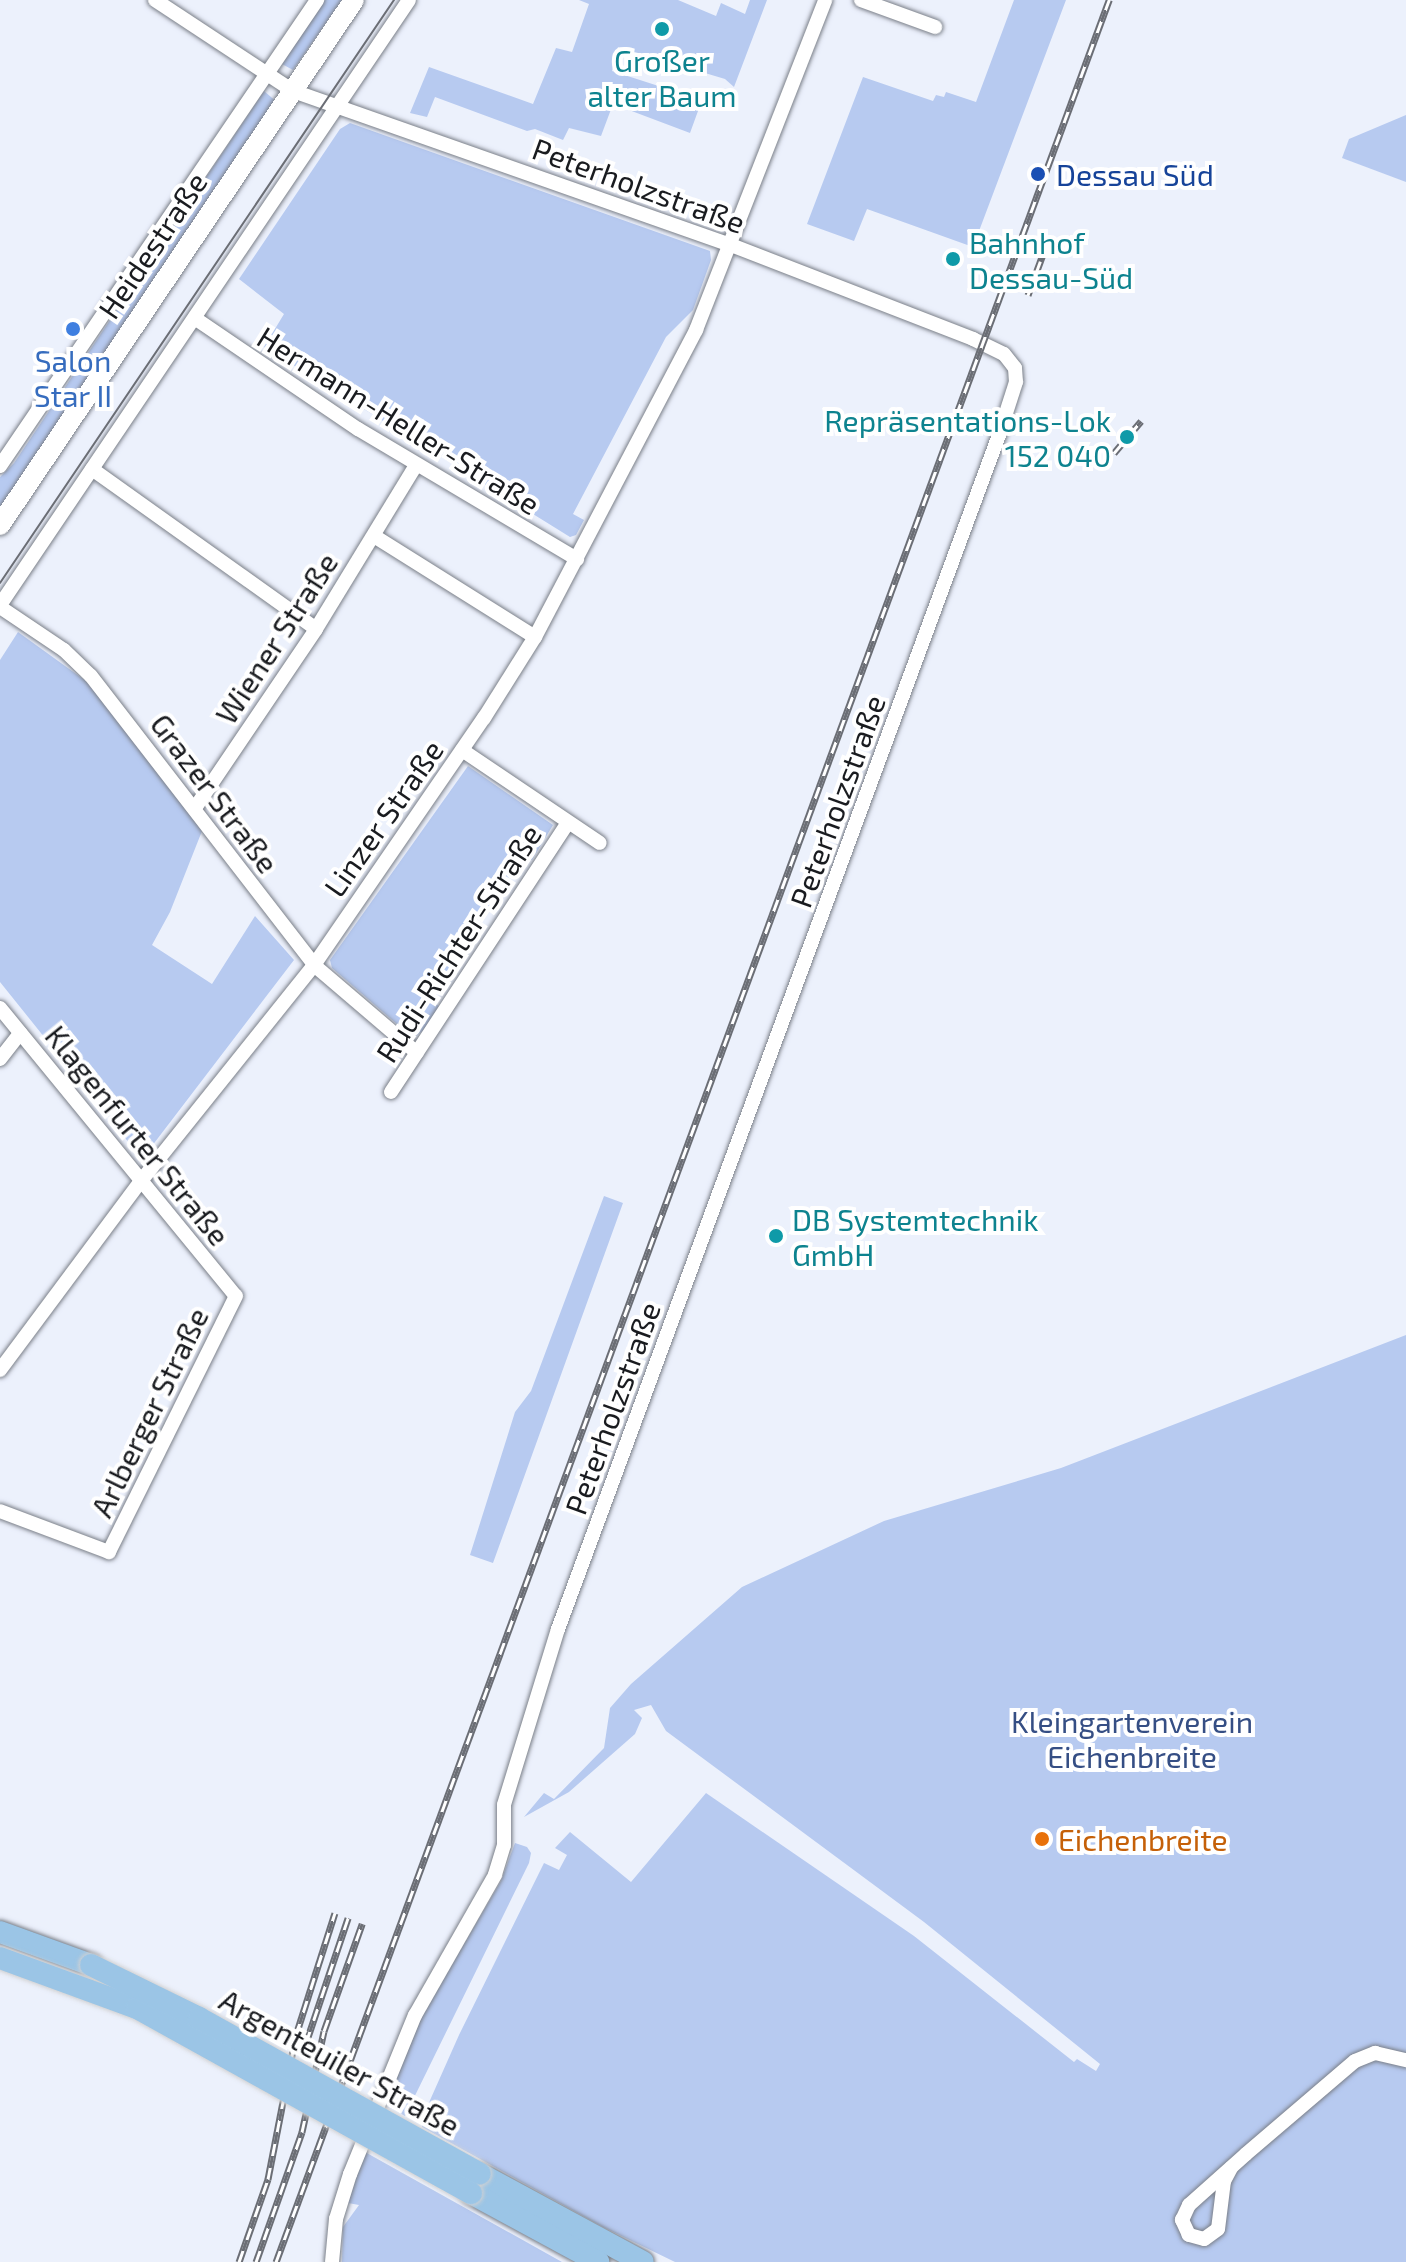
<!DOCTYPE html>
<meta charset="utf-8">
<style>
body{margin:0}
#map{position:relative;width:1406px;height:2262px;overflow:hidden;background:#ecf1fc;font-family:"Exo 2",sans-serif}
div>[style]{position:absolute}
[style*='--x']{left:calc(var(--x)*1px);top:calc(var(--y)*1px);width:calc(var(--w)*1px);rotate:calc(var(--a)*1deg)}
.green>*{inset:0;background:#b7caf0}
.roads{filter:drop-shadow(0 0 2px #7a7f88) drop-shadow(0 0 2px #7a7f88)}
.street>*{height:14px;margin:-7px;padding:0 7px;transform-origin:7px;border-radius:7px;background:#fff}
.secondary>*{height:20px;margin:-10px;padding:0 10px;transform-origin:10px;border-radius:10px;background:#fff}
.primary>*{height:22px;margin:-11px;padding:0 11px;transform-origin:11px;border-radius:11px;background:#9bc5e6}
.tram>*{height:2px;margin:-1px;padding:0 1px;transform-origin:1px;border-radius:1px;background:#6b6e75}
.rail>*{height:7px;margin-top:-3.5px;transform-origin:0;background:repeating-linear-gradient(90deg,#fff 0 12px,#6b6e75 0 24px);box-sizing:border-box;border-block:2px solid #6b6e75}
.bridges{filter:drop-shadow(0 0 2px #d1d1d2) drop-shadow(0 0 2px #d1d1d2)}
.primary-bridge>*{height:22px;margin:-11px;padding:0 11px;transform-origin:11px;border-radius:11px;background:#9bc5e6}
.dots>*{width:22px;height:22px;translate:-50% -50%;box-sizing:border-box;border:4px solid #fff;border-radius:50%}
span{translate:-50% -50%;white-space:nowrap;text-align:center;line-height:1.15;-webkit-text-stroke:8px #fff;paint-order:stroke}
.culture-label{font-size:30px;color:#0d838f}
.left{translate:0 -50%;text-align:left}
.right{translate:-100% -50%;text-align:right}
.transit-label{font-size:30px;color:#164399}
.street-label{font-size:30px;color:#191b1f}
.shop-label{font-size:30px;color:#366cbe}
.park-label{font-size:30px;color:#354e84}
.food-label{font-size:30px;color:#c56008}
</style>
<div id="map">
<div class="green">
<i style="clip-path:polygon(325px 0,342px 0,293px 70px,282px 64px)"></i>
<i style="clip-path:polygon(579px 0,678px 0,716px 16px,721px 3px,745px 14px,750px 0,767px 0,734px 87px,725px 79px,618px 47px,612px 71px,702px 100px,690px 133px,613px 104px,601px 136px,569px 128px,563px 140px,535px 129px,527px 131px,435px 97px,427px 117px,410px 113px,429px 67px,533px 104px,556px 48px,572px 52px,589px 4px)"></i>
<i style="clip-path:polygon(1014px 0,1066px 0,973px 247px,867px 209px,854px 241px,807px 224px,863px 77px,933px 101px,936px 95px,944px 97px,946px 92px,976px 102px)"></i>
<i style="clip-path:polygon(264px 91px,278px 103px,0 512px,0 477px,14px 463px)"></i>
<i style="clip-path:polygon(1406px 115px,1406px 182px,1342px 158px,1349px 139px)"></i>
<i style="clip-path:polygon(350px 123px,710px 251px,711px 260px,693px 310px,666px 337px,573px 514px,584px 520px,576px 535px,570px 537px,264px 347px,284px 314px,239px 279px,340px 129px)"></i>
<i style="clip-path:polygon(18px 632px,90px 684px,202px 831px,170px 912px,152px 945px,212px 984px,255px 916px,294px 960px,142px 1159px,0 982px,0 660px)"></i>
<i style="clip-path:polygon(468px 766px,553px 825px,532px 860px,523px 855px,430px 1000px,439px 1006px,424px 1030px,413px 1038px,332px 968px,330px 960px)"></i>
<i style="clip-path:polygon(604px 1196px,623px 1203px,493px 1563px,470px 1555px,515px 1412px,531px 1391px)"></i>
<i style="clip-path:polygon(1406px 1335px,1406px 2262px,675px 2262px,603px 2227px,422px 2127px,423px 2116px,459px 2035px,544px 1863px,559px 1870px,567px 1855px,555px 1848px,570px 1832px,631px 1882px,706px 1793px,914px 1936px,1074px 2062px,1077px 2059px,1096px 2071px,1100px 2064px,924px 1922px,666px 1731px,651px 1705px,634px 1710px,642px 1718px,635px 1734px,569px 1792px,524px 1817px,544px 1793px,554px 1799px,604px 1748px,610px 1708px,631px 1684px,742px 1587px,884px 1521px,1061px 1468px)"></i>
<i style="clip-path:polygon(515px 1843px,527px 1847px,531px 1853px,529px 1863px,405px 2116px,385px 2105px,423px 2014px,501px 1881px)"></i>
<i style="clip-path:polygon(365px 2152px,562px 2262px,342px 2262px,343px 2227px,359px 2205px,348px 2203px)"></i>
</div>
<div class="roads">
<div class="street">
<i style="--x:155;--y:0;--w:165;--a:33.4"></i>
<i style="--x:293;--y:91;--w:464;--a:19.4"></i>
<i style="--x:731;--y:245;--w:260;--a:21.2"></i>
<i style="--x:973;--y:339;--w:34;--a:26"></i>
<i style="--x:1004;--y:354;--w:18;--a:52"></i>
<i style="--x:1015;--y:368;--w:14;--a:86"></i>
<i style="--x:1016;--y:382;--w:56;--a:107.8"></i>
<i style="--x:999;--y:435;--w:1273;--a:110.27"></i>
<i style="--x:558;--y:1629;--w:184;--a:107.1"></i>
<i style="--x:504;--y:1805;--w:40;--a:90"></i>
<i style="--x:504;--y:1845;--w:31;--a:107"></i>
<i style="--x:495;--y:1875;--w:161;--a:119.7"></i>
<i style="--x:415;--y:2015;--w:172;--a:112.2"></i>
<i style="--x:350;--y:2174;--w:47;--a:107.3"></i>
<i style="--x:336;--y:2219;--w:43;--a:95.3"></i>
<i style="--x:861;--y:0;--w:79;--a:20"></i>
<i style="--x:196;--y:319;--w:196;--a:34.2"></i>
<i style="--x:358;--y:429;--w:255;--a:30.7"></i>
<i style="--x:0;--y:466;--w:564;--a:-55.77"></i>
<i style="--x:92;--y:469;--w:275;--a:35.5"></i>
<i style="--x:374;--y:536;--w:190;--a:32.1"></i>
<i style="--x:0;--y:605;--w:730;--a:-55.94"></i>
<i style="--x:0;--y:607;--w:77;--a:33.9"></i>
<i style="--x:64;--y:650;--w:37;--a:44"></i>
<i style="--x:91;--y:676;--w:365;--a:52.3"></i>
<i style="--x:314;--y:965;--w:135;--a:40.5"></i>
<i style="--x:462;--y:750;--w:166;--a:34"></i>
<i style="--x:195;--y:808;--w:216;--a:-55.9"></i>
<i style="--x:316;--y:629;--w:192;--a:-58.6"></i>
<i style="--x:0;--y:1008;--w:372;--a:50.7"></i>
<i style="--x:236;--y:1296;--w:286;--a:116.4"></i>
<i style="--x:109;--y:1552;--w:116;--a:-159.4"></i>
<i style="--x:0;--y:1059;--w:33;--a:-52"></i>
<i style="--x:391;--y:1092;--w:322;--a:-56.7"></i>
<i style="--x:0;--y:1370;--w:236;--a:-53.3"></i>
<i style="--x:141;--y:1181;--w:277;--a:-51.3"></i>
<i style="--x:314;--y:965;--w:300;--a:-55.5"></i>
<i style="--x:484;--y:718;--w:96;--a:-57.8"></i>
<i style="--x:535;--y:637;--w:347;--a:-62.3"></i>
<i style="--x:696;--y:330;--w:354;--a:-68.6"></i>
<i style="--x:1231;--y:2168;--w:15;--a:118"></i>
<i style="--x:1224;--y:2181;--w:48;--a:97.1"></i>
<i style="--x:1218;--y:2229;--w:17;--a:144"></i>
<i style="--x:1204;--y:2239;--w:16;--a:-165"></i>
<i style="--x:1189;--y:2235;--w:17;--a:-115"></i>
<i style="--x:1182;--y:2220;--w:17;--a:-65"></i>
<i style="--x:1189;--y:2205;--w:76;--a:-41.8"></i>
<i style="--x:1246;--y:2154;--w:143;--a:-40.5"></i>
<i style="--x:1355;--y:2061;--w:22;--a:-22"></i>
<i style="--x:1375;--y:2053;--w:32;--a:13"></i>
</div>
<div class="secondary">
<i style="--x:0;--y:525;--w:633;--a:-56.01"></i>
</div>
<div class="primary">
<i style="--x:0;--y:1932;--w:97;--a:19.9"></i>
<i style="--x:480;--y:2174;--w:185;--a:28.4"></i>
<i style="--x:471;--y:2193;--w:145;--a:28.5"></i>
</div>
</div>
<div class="tram">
<i style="--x:0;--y:583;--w:704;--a:-55.95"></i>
</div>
<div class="rail">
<i style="--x:1028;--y:295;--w:44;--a:-69.9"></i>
<i style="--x:1114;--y:453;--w:42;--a:-49.8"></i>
<i style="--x:306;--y:2043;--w:132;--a:-71.4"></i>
<i style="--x:239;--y:2262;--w:88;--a:-70.7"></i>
<i style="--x:268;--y:2179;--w:147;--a:-79"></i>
<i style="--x:296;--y:2035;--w:128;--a:-72.3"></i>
<i style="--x:256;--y:2262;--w:138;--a:-70.5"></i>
<i style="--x:302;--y:2132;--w:103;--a:-77.7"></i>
<i style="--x:324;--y:2031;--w:114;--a:-70.4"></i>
<i style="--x:276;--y:2262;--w:2411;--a:-69.78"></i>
</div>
<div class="bridges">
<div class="primary-bridge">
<i style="--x:0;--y:1958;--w:146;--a:20.1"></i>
<i style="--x:137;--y:2008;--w:382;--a:29"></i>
<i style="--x:91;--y:1965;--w:120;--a:26.1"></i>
<i style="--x:199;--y:2018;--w:321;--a:29"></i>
</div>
</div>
<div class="dots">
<i style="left:662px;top:29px;background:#0f9aa8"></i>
<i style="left:1038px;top:174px;background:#1a4fb4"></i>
<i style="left:953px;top:259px;background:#0f9aa8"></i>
<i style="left:73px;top:329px;background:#3f7fe0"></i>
<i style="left:1127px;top:437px;background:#0f9aa8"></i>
<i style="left:776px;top:1236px;background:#0f9aa8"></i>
<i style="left:1042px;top:1839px;background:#e8710a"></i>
</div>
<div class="culture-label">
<span style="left:662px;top:77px">Großer<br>alter Baum</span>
<span class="left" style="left:969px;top:259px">Bahnhof<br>Dessau-Süd</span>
<span class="right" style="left:1111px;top:437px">Repräsentations-Lok<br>152 040</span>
<span class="left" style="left:792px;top:1236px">DB Systemtechnik<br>GmbH</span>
</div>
<div class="transit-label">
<span class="left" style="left:1056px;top:174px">Dessau Süd</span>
</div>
<div class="street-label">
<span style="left:639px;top:185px;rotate:20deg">Peterholzstraße</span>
<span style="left:152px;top:245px;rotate:-56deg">Heidestraße</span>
<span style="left:399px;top:420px;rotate:32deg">Hermann-Heller-Straße</span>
<span style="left:276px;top:638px;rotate:-57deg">Wiener Straße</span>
<span style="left:215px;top:793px;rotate:53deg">Grazer Straße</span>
<span style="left:837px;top:801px;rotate:-70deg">Peterholzstraße</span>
<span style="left:383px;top:818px;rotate:-55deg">Linzer Straße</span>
<span style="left:458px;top:943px;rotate:-57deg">Rudi-Richter-Straße</span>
<span style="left:138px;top:1135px;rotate:51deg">Klagenfurter Straße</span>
<span style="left:612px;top:1408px;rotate:-70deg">Peterholzstraße</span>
<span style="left:149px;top:1412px;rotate:-64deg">Arlberger Straße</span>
<span style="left:340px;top:2062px;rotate:29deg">Argenteuiler Straße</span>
</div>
<div class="shop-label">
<span style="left:73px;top:377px">Salon<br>Star II</span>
</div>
<div class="park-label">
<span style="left:1132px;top:1738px">Kleingartenverein<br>Eichenbreite</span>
</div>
<div class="food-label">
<span class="left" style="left:1058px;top:1839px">Eichenbreite</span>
</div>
</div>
